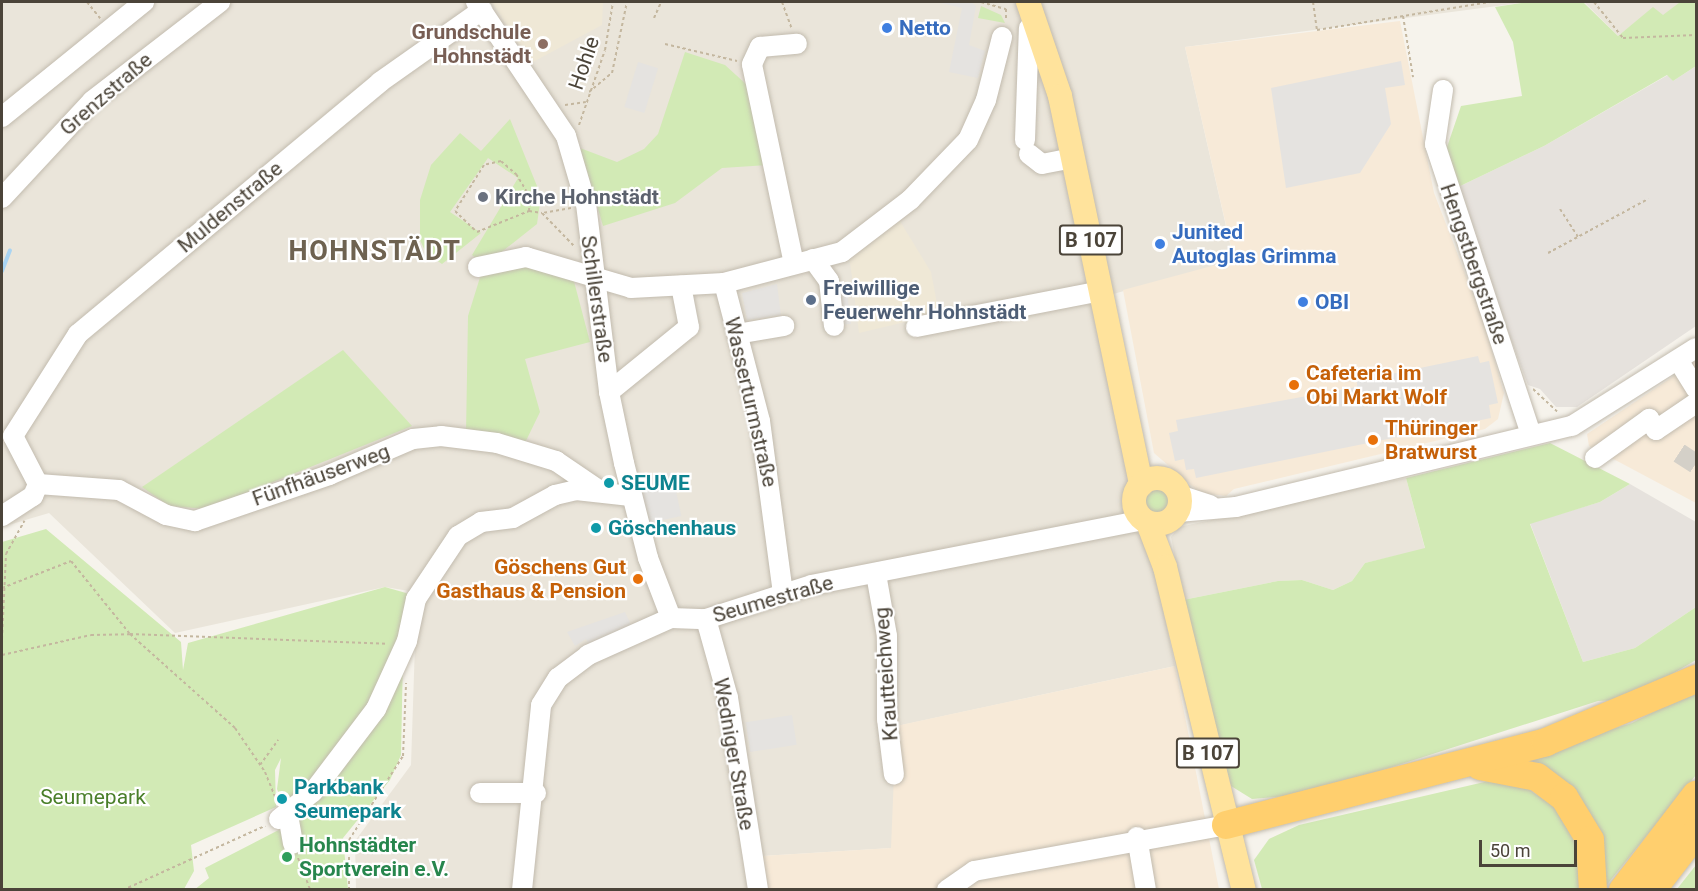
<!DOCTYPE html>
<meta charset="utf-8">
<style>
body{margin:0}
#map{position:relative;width:1698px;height:891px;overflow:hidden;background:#f6f3ec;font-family:Roboto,sans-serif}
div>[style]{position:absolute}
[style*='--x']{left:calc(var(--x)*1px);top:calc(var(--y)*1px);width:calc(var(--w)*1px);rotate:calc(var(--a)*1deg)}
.residential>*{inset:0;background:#eae5da}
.commercial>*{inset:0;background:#f7ead8}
.industrial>*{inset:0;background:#e6e2dd}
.education>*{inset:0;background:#efe8d6}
.green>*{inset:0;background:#d2eab5}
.round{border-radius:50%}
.parking>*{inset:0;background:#e5e3e0;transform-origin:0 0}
.stream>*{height:4px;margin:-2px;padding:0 2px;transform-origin:2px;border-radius:2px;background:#a9d4f2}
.minor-tunnel>*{height:20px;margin-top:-10px;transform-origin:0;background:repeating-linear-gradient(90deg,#d4d0c8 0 20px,transparent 0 30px)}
.path>*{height:2px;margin-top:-1px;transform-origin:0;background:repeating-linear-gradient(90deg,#c4b79f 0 3px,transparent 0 6px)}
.roads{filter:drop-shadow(0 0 2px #c2bbae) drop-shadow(0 0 2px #c2bbae)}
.minor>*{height:20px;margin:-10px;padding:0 10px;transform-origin:10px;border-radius:10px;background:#fff}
.major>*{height:24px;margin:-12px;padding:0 12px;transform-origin:12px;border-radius:12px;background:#ffe39c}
.major>.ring{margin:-12px;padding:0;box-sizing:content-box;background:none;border:24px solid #ffe39c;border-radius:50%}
.highway>*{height:28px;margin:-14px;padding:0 14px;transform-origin:14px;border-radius:14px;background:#ffcf6e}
.dots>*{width:16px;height:16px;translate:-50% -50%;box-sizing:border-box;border:3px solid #fff;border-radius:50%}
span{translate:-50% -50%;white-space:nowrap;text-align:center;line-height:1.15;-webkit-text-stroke:4.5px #fff;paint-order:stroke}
.shield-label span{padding:2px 4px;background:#fff;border:2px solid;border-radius:4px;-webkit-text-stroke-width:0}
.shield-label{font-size:20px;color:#4b4439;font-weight:700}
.shop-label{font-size:21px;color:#366cbe;font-weight:700}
.left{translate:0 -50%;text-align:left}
.education-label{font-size:21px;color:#785e54;font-weight:700}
.right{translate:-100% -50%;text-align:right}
.street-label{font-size:21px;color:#4b4439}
.worship-label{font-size:21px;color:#5b616d;font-weight:700}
.service-label{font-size:21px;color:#4e5e75;font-weight:700}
.food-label{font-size:21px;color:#c56008;font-weight:700}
.culture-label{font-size:21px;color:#0d838f;font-weight:700}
.park-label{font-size:21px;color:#4a7f2a}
.leisure-label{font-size:21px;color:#27864d;font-weight:700}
.district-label{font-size:27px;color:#6e6250;font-weight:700;letter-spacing:1.5px}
.frame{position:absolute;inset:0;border:3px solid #4b4439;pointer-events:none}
.scale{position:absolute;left:1479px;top:840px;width:98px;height:27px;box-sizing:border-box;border:3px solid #4b4439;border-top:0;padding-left:8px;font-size:18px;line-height:21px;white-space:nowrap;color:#4b4439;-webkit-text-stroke:4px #fff;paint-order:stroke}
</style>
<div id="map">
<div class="residential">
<i style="clip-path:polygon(2px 2px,1528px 2px,1185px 47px,1234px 261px,1091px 300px,1131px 471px,1122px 499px,1124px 520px,1149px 543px,1175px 666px,897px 726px,892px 848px,761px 856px,764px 889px,356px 889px,355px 841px,411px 765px,415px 644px,422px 600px,409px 591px,385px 587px,175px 633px,49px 513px,2px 527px)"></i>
<i style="clip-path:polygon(1584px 2px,1680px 2px,1663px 16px,1653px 8px,1618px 36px)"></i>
<i style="clip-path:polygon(1406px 478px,1425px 549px,1365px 563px,1352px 581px,1333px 590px,1302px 580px,1278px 581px,1183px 600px,1171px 537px,1179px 527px)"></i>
</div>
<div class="commercial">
<i style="clip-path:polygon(1400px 21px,1434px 193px,1482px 317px,1504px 393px,1498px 419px,1485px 429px,1234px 489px,1226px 496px,1200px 493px,1154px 453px,1123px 290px,1234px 260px,1185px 47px)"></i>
<i style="clip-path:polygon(1696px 361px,1696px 503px,1589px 446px,1587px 434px)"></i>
<i style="clip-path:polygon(1175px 666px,1219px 889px,764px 889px,760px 856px,891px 848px,896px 726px)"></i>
</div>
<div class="industrial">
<i style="clip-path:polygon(1696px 66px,1696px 326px,1577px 407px,1556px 407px,1540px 389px,1528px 385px,1454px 189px,1544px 146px,1668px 75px,1673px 81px)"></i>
<i style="clip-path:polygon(1630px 484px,1696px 522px,1696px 607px,1635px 648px,1583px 662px,1530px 523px,1600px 502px)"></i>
</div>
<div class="education">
<i style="clip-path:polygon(492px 2px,603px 2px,602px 25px,531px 63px)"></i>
<i style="clip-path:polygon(898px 218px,931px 272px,939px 314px,859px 333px,849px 254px)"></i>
</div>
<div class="green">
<i style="clip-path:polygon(1528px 2px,1583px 2px,1618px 36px,1653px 7px,1663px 15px,1680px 2px,1696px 2px,1696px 66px,1673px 81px,1667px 75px,1544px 146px,1454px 189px,1447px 147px,1461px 106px,1522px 96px,1513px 42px,1495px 7px)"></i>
<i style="clip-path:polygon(981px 6px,1001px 15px,1005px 23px,978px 18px)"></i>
<i style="clip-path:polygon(685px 52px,725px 65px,747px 85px,766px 165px,722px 168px,675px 203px,603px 226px,580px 148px,617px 162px,644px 149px,658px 134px)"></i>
<i style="clip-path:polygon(510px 119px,541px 196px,537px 224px,499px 254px,480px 261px,472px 255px,518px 178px,488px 158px,450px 212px,481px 233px,442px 264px,426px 253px,420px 240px,420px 200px,431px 165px,460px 133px,481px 151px)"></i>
<i style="clip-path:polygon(512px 264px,571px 270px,590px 342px,525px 359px,540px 412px,523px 447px,466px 433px,468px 316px,482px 271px)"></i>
<i style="clip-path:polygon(343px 350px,412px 426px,206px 509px,169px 506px,142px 487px)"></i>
<i style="clip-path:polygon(1550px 443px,1630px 484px,1600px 502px,1530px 524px,1583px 662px,1635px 648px,1696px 607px,1696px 660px,1629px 699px,1598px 701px,1308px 794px,1252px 799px,1231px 786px,1183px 600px,1278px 581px,1302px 580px,1333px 590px,1352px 581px,1365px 563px,1425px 548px,1406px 478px)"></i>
<i class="round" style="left:1143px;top:488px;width:28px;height:28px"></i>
<i style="clip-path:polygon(46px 529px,181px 642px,183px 670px,188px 643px,385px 587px,413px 595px,374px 706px,286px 811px,277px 789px,281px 758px,275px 770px,276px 807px,191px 845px,194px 871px,184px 889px,2px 890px,2px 542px)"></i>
<i style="clip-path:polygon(403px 655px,401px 755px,390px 780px,343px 838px,348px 889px,194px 890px,209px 878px,205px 868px,296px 821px)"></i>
<i style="clip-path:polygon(1696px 690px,1696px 775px,1605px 887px,1597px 838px,1508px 760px,1632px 723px)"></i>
<i style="clip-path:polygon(1493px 780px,1525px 787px,1560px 810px,1578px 845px,1583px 890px,1262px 889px,1254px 860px,1269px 839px,1299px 825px)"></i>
<i style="clip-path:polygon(1696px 865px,1696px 889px,1677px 889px)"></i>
</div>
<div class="parking">
<i style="clip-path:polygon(937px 2px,971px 2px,976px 6px,969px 45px,985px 51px,978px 78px,949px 72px,962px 8px)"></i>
<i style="clip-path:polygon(1401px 61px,1405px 85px,1385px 88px,1391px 124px,1360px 173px,1286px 188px,1271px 88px)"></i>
<i style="left:638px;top:62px;width:21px;height:47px;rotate:17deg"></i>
<i style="left:846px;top:283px;width:41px;height:17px;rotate:83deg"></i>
<i style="clip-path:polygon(777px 284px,781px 315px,747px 320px,742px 293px)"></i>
<i style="clip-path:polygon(1478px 356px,1480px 363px,1489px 361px,1498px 403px,1489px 405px,1491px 418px,1196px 478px,1194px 469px,1186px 470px,1184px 459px,1175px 461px,1169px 433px,1178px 431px,1176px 420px,1357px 387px,1357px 381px)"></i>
<i style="left:672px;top:472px;width:45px;height:35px;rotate:78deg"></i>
<i style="clip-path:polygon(625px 612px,632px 627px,590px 647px,586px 639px,575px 646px,567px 632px)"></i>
<i style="left:792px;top:715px;width:30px;height:47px;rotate:81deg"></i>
</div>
<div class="stream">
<i style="--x:2;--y:271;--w:22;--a:-69"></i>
</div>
<div class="minor-tunnel">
<i style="--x:1679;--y:453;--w:20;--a:33"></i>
</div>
<div class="path">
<i style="--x:87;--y:2;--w:21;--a:51"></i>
<i style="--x:782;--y:2;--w:27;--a:70"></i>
<i style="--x:981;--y:2;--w:26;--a:16"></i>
<i style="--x:1006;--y:9;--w:11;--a:90"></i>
<i style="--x:1313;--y:2;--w:28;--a:82"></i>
<i style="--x:1317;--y:30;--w:175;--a:-9.2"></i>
<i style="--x:1594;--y:2;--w:46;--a:51.1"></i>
<i style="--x:1623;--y:38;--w:73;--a:-2.4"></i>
<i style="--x:1403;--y:16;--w:62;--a:80.7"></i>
<i style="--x:654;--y:18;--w:17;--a:-66"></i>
<i style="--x:665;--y:44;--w:74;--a:13.3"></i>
<i style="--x:589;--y:92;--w:30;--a:-40"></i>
<i style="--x:612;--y:73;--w:73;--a:-78.1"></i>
<i style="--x:565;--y:105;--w:21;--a:-8"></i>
<i style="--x:579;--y:125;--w:79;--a:-70.9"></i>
<i style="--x:605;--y:50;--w:49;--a:-80.5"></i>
<i style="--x:571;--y:208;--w:29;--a:170"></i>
<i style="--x:542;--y:213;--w:46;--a:45.9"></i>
<i style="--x:1560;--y:209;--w:33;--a:57"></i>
<i style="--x:529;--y:211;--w:14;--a:-86"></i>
<i style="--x:530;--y:197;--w:26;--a:-121"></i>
<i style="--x:517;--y:175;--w:21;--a:-139"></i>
<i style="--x:501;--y:161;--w:17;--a:167"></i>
<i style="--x:484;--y:165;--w:54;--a:122.2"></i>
<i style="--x:455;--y:211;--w:30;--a:44"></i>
<i style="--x:477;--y:232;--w:56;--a:-22"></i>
<i style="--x:529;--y:211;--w:13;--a:9"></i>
<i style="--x:1548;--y:253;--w:114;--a:-28.4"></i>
<i style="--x:1533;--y:389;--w:35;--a:43"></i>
<i style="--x:2;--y:588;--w:74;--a:-21.4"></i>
<i style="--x:71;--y:561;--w:94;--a:51.1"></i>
<i style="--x:130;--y:634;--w:257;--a:2.2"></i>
<i style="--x:2;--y:639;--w:85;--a:-87.3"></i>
<i style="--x:6;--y:554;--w:38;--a:-61"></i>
<i style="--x:2;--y:655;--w:91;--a:-12.7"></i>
<i style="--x:91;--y:635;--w:39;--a:-1"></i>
<i style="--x:130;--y:634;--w:141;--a:41.8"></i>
<i style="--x:235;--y:728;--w:53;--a:55.7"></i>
<i style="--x:265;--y:772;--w:29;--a:68"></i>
<i style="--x:260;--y:765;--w:31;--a:-54"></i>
<i style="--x:298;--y:858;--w:34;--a:69"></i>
<i style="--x:123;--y:890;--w:156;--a:-24.3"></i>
<i style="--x:349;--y:890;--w:50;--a:-90"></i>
<i style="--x:349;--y:840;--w:100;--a:-57.3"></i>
<i style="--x:403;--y:756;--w:73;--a:-87.6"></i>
</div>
<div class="roads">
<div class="minor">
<i style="--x:476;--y:2;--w:161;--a:56.1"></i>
<i style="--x:566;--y:136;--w:71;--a:73.6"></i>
<i style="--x:586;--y:204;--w:189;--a:83"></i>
<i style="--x:609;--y:392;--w:73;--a:78.1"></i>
<i style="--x:624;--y:463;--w:98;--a:75.8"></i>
<i style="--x:648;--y:558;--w:64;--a:69"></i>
<i style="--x:1443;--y:90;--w:55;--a:98.4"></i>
<i style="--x:1435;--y:144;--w:306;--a:71.7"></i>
<i style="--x:2;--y:117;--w:183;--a:-39"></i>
<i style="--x:1025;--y:140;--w:112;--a:-88"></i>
<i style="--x:1029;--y:154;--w:16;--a:38"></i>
<i style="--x:1042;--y:164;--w:32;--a:-11"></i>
<i style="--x:2;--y:198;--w:132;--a:-47.1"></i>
<i style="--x:92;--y:101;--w:162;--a:-37.7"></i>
<i style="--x:813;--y:259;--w:27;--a:54"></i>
<i style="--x:829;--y:281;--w:45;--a:83.7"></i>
<i style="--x:794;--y:264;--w:204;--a:-101.9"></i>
<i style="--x:752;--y:64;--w:19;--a:-65"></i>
<i style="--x:760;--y:47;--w:37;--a:-5"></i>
<i style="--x:478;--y:267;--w:49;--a:-11.8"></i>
<i style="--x:526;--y:257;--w:109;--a:16.4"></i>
<i style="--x:631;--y:288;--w:93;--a:-3.1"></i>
<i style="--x:724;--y:283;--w:122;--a:-14.7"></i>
<i style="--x:842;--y:252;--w:86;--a:-37.4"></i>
<i style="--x:910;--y:200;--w:83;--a:-46"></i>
<i style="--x:968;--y:140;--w:44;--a:-65.8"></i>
<i style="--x:986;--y:100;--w:65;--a:-75.7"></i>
<i style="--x:724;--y:283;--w:143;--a:75.4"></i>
<i style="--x:760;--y:421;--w:174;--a:82.4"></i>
<i style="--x:916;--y:327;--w:189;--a:-11"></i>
<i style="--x:737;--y:334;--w:48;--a:-9.7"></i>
<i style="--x:1678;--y:360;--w:34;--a:58"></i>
<i style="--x:609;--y:392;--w:103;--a:-39.1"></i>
<i style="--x:689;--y:327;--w:42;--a:-101"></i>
<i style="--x:1595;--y:458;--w:67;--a:-35.8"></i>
<i style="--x:1649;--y:419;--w:13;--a:58"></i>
<i style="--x:1656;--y:430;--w:48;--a:-34"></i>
<i style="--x:38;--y:484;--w:81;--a:4.2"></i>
<i style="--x:119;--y:490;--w:53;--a:28"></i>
<i style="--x:166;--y:515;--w:30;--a:12"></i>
<i style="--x:195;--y:521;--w:142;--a:-18.9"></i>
<i style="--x:329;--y:475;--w:91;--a:-23.2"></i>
<i style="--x:413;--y:439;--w:28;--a:-6"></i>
<i style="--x:441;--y:436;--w:56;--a:7.1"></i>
<i style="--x:497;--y:443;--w:62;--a:17"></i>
<i style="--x:556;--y:461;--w:53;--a:34.3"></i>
<i style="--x:1179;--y:495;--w:33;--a:18"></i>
<i style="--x:1178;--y:512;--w:58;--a:-4.9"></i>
<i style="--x:1236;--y:507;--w:346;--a:-13.6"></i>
<i style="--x:1572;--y:426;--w:146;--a:-32.2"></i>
<i style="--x:2;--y:516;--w:37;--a:-33"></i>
<i style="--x:33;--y:496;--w:13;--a:-67"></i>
<i style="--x:38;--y:484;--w:54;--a:-117.5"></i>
<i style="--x:13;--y:436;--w:121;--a:-57.5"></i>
<i style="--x:78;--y:334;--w:393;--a:-39.8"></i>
<i style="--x:380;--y:82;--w:125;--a:-35.2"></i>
<i style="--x:876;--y:574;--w:63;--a:79.9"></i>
<i style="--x:887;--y:636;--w:83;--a:90"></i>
<i style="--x:887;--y:719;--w:56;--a:82.9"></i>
<i style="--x:706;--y:619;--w:82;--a:74.4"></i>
<i style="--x:728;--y:698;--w:194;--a:81.1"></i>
<i style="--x:480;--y:793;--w:56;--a:0"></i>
<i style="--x:288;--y:815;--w:29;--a:80"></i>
<i style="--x:279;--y:819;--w:43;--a:-38.5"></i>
<i style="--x:313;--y:792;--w:104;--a:-52.8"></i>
<i style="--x:376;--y:709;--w:75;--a:-65.5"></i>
<i style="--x:407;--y:641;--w:43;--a:-77.9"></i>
<i style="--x:416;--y:599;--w:76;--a:-56.3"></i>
<i style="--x:458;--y:536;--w:27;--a:-31"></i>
<i style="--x:481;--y:522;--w:32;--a:-7"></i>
<i style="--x:513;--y:518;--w:48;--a:-28.7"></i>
<i style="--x:555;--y:495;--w:22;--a:-13"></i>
<i style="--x:576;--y:490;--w:55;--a:6.2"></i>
<i style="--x:1137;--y:837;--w:54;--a:80.4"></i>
<i style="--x:522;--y:890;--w:186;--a:-84.1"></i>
<i style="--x:541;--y:705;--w:32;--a:-58"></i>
<i style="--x:558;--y:678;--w:38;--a:-37"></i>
<i style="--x:588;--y:655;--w:91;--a:-24"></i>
<i style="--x:671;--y:618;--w:35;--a:2"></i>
<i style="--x:706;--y:619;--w:111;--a:-17.8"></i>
<i style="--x:812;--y:585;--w:337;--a:-11.1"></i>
<i style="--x:947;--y:890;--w:33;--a:-35"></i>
<i style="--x:974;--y:871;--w:256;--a:-10.3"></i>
</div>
<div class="major">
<i style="--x:1028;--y:2;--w:99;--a:71.2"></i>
<i style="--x:1060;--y:96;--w:397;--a:78.2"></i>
<i class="ring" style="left:1134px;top:478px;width:22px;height:22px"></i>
<i style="--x:1148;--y:523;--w:47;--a:68.9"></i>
<i style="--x:1165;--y:567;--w:333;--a:76.3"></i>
</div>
<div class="highway">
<i style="--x:1480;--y:766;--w:58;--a:10.9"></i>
<i style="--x:1537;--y:777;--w:34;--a:37"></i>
<i style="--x:1564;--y:797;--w:50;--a:58.8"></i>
<i style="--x:1590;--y:840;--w:50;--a:86.6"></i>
<i style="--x:1226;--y:825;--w:331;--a:-14.5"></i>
<i style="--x:1546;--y:742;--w:163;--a:-22.8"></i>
<i style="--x:1623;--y:890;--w:120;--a:-52.5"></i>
<i style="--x:1652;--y:890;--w:72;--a:-52.3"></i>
</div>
</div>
<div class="dots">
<i style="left:887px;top:28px;background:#3f7fe0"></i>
<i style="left:543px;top:44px;background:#8d6e63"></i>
<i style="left:483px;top:197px;background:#6b7280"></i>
<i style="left:1160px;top:244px;background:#3f7fe0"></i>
<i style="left:811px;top:300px;background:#5c6f8a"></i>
<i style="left:1303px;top:302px;background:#3f7fe0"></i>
<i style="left:1294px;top:385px;background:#e8710a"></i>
<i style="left:1373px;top:440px;background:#e8710a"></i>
<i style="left:609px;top:483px;background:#0f9aa8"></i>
<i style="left:596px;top:528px;background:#0f9aa8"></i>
<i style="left:638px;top:579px;background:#e8710a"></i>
<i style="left:282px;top:799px;background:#0f9aa8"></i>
<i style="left:287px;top:857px;background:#2e9e5b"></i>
</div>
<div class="shield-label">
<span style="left:1091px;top:240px">B 107</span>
<span style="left:1208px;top:753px">B 107</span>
</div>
<div class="shop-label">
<span class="left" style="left:899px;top:28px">Netto</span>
<span class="left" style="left:1172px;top:244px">Junited<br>Autoglas Grimma</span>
<span class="left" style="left:1315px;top:302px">OBI</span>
</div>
<div class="education-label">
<span class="right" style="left:531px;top:44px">Grundschule<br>Hohnstädt</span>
</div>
<div class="street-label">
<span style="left:584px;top:63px;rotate:-71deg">Hohle</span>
<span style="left:106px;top:94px;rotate:-41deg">Grenzstraße</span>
<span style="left:230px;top:207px;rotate:-40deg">Muldenstraße</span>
<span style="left:1474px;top:264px;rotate:71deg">Hengstbergstraße</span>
<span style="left:597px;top:299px;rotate:82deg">Schillerstraße</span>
<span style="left:751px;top:402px;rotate:77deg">Wasserturmstraße</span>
<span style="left:321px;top:475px;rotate:-20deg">Fünfhäuserweg</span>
<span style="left:773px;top:599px;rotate:-16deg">Seumestraße</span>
<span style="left:886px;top:674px;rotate:-94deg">Krautteichweg</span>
<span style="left:734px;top:754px;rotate:80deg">Wedniger Straße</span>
</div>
<div class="worship-label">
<span class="left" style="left:495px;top:197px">Kirche Hohnstädt</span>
</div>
<div class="service-label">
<span class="left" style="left:823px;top:300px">Freiwillige<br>Feuerwehr Hohnstädt</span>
</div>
<div class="food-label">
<span class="left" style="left:1306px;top:385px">Cafeteria im<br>Obi Markt Wolf</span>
<span class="left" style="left:1385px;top:440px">Thüringer<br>Bratwurst</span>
<span class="right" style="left:626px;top:579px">Göschens Gut<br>Gasthaus &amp; Pension</span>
</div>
<div class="culture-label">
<span class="left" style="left:621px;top:483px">SEUME</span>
<span class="left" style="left:608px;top:528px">Göschenhaus</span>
<span class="left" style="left:294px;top:799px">Parkbank<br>Seumepark</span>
</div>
<div class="park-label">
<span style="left:93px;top:797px">Seumepark</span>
</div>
<div class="leisure-label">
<span class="left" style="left:299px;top:857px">Hohnstädter<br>Sportverein e.V.</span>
</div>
<div class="district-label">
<span style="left:375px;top:252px">HOHNSTÄDT</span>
</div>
<div class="frame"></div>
<div class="scale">50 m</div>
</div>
